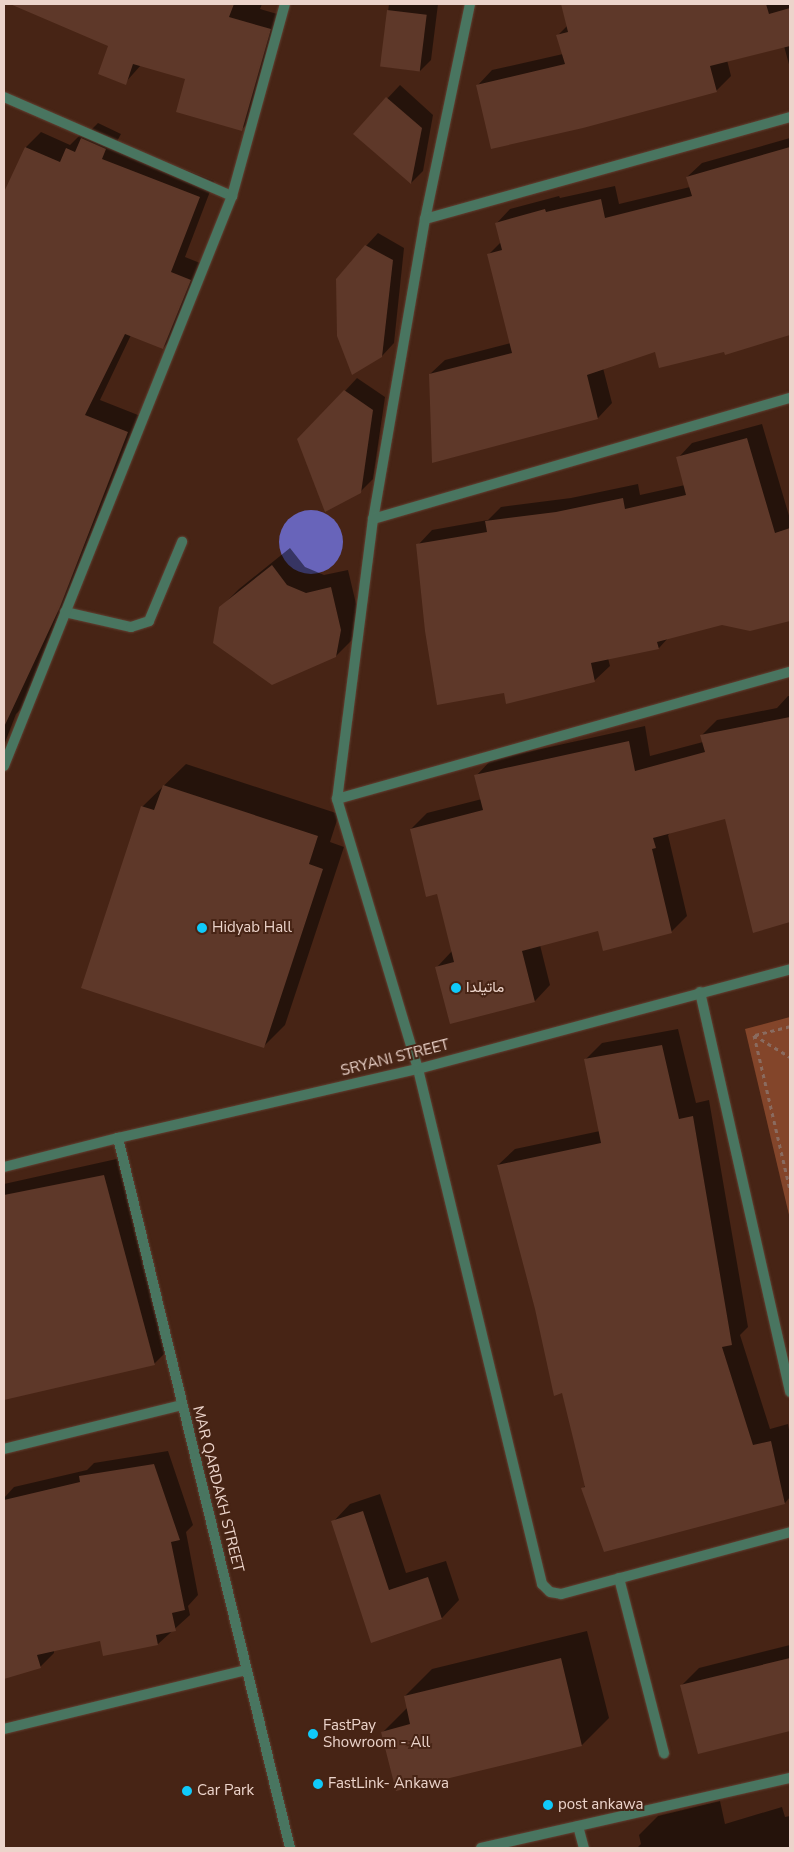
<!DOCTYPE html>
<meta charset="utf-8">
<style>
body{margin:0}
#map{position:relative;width:794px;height:1852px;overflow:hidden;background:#472415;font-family:"Nunito Sans",Vazirmatn,sans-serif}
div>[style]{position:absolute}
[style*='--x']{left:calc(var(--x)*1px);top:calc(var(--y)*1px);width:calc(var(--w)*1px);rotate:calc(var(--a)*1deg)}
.green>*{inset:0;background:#83452a}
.water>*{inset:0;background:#6864ba}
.round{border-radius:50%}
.shadow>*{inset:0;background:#0007}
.building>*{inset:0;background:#5e3829;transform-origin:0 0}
.path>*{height:3px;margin-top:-1.5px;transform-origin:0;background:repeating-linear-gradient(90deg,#8a6b5f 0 4px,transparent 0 8px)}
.roads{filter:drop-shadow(0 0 1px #614032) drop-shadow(0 0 1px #614032)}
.service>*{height:10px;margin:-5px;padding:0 5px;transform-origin:5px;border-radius:5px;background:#497560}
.minor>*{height:10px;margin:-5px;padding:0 5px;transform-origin:5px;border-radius:5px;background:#497560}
.dots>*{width:14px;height:14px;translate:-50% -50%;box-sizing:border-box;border:2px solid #472415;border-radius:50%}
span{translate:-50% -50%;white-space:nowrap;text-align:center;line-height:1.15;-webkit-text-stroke:4px #472415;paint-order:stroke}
.poi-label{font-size:15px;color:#ecd4cb}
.left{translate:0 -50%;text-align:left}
.street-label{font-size:15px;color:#ecd4cb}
.frame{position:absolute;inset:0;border:5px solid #ecd4cb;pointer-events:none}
</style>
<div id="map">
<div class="green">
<i style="clip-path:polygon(790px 1017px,790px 1219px,745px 1029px)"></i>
</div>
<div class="water">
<i class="round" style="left:279px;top:510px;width:64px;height:64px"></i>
</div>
<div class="shadow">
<i style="clip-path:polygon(38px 4px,262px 4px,260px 9px,284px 16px,256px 115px,242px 129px,187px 78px,141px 65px,125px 83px,109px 45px,34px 13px)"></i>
<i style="clip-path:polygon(389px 4px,438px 4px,431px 60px,420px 71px,381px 66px)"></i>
<i style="clip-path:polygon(562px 4px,790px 4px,790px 68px,784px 46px,727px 60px,731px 76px,716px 91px,478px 85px,492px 70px,563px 54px,558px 35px,567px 26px)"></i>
<i style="clip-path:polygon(400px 85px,433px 115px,423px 171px,411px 183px,355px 133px)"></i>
<i style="clip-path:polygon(98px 123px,121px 134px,116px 143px,214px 181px,185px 257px,205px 265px,178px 332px,163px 348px,131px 335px,100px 400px,143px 417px,22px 708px,16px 714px,4px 745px,4px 195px,26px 147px,41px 132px,70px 145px,82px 133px,86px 135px)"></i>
<i style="clip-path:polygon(790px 138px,790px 330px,785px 335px,656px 350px,603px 368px,612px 403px,598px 418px,433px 462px,430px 374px,445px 360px,511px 343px,488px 255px,501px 242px,496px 224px,510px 209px,559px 196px,560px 198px,615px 186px,619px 204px,690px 187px,687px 177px,702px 163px)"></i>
<i style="clip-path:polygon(378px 233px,404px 248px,394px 343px,382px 356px,366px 246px)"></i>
<i style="clip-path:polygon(357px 378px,385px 397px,373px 479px,360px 492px,345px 391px)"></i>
<i style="clip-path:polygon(762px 424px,790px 519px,790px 611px,778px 623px,722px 624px,669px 637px,659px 648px,608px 658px,610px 666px,595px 680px,507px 702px,505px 692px,418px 545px,432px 530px,488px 520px,501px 507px,571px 498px,638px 484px,640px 495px,685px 485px,678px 458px,692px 443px)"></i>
<i style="clip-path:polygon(290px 548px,305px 567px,324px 575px,348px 570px,358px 612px,354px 638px,336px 656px,220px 608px,239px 589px)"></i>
<i style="clip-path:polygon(788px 696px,790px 696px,790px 920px,754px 932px,726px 818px,671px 832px,668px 835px,687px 916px,671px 932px,599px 929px,540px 945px,550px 985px,535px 1001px,451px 1023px,437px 967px,452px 951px,438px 893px,411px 829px,427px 813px,482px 799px,476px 776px,491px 760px,645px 726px,650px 756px,703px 742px,701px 736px,717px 720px,777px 708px)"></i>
<i style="clip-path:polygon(186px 764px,339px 814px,330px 842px,344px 847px,285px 1025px,263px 1047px,142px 807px)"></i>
<i style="clip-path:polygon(678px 1029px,696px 1103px,709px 1100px,748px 1327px,740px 1335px,770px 1429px,788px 1424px,790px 1435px,790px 1497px,785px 1503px,583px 1488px,586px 1485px,563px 1392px,536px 1308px,498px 1165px,515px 1149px,600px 1131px,585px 1060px,602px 1043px)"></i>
<i style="clip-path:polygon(121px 1158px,171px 1347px,154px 1364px,54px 1386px,4px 1399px,4px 1184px)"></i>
<i style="clip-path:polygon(168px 1451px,193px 1525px,186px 1532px,198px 1595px,188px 1606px,190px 1615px,158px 1644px,101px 1640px,54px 1650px,54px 1653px,40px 1667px,4px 1678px,4px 1498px,14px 1487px,87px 1470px,94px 1463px)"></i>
<i style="clip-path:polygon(380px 1494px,406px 1573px,446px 1561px,459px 1600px,442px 1618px,372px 1641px,333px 1522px,350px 1504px)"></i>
<i style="clip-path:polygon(587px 1631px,609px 1718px,582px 1745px,397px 1790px,383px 1732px,408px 1707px,405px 1696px,432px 1669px)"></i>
<i style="clip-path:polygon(790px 1645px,790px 1730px,699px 1753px,682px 1685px,699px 1668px)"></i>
<i style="clip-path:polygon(720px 1801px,725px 1824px,782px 1807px,785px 1817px,790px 1816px,790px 1848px,637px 1848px,641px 1844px,639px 1835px,658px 1816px)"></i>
</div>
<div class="building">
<i style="clip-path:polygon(10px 4px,234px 4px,229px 17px,271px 29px,242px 131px,176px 112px,185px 79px,133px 64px,126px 85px,98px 74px,108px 46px)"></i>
<i style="clip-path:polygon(561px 4px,766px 4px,769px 14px,790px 8px,790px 46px,710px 66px,717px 92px,583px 128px,491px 149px,476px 85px,565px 64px,556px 35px,568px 32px)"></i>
<i style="left:387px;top:10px;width:40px;height:57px;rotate:7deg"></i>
<i style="clip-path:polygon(386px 97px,422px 128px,411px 184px,353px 134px)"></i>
<i style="clip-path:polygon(81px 138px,106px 149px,102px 159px,200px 197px,171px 272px,191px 280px,163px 349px,125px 334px,85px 415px,128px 432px,60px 607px,4px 727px,4px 192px,25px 147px,60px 162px,66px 148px,75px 152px)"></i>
<i style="clip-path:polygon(790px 147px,790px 335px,725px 355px,724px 352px,659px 368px,655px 352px,587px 375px,598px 419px,432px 463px,429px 374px,512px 353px,487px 254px,502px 250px,495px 223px,545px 209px,546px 212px,601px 199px,605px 218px,692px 196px,686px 177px)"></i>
<i style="clip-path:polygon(365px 245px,393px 260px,382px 357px,352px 375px,337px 336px,336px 279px)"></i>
<i style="clip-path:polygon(344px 390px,373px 410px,361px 493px,325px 512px,297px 439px)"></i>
<i style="clip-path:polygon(747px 438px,775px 533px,790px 528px,790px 621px,750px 631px,722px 625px,657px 642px,659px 649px,591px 663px,595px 682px,506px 704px,504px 693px,437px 705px,425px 631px,416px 544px,487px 532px,485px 521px,556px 512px,623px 498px,625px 509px,686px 495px,676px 457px)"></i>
<i style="clip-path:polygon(272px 565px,287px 585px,306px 593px,331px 587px,341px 630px,336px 657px,272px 685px,213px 643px,219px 607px)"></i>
<i style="clip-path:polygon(790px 717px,790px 922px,753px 933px,725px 819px,653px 838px,656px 848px,652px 849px,672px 933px,603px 951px,598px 931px,522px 951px,535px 1002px,450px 1024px,435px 967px,454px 962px,437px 894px,426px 897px,410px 829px,483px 810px,474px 775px,629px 741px,635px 771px,705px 752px,700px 735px)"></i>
<i style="clip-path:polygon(163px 785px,318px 836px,309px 864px,323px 869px,264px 1048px,81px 988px,141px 806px,154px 810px)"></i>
<i style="clip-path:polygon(662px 1045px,679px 1119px,693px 1116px,732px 1345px,722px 1347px,753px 1445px,771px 1441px,785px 1504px,604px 1552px,581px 1488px,585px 1487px,562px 1393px,554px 1396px,535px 1309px,497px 1165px,601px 1143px,584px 1059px)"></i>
<i style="clip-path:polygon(104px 1175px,155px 1365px,4px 1400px,4px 1195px)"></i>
<i style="clip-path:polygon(154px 1464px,180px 1540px,171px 1542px,185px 1610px,172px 1613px,176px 1631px,156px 1635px,158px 1645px,103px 1656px,100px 1641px,37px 1655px,41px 1668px,4px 1679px,4px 1500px,80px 1482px,79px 1476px)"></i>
<i style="clip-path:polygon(363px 1511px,389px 1590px,428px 1577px,442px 1619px,371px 1643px,331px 1521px)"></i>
<i style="clip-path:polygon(561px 1658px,582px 1746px,396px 1791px,381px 1732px,410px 1724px,404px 1696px)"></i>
<i style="clip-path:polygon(790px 1658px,790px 1731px,698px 1754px,680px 1685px)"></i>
</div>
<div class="path">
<i style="--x:754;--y:1035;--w:159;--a:76.9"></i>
<i style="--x:754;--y:1035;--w:42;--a:31.4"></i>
<i style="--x:755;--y:1035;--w:36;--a:-14"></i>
</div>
<div class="roads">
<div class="service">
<i style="--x:65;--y:612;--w:68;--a:12.8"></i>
<i style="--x:131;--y:627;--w:19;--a:-18"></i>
<i style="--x:149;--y:621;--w:86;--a:-67.3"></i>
</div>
<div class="minor">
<i style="--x:470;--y:4;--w:220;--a:101.8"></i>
<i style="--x:425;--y:219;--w:304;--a:99.8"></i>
<i style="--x:373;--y:519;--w:282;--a:97.3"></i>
<i style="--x:337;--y:799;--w:282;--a:73.3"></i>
<i style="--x:418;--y:1069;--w:530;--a:76.46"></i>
<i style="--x:542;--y:1584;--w:11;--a:45"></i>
<i style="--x:550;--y:1592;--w:11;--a:10"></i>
<i style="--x:561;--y:1594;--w:237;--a:-15.1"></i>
<i style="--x:4;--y:97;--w:249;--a:23.5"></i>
<i style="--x:425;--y:219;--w:379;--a:-15.6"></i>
<i style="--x:373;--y:519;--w:434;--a:-16.2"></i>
<i style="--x:4;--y:766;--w:614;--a:-68.2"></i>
<i style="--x:232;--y:196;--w:199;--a:-74.6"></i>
<i style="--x:337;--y:799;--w:470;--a:-15.7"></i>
<i style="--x:700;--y:992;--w:410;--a:77.3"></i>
<i style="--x:118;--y:1138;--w:731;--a:76.38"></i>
<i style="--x:4;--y:1167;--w:118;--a:-14.3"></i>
<i style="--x:118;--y:1138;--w:308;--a:-13"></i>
<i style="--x:418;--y:1069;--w:385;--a:-15"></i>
<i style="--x:4;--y:1449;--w:183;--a:-13.9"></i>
<i style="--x:619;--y:1578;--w:181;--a:75.6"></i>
<i style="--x:4;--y:1729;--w:249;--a:-13.7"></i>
<i style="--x:578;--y:1826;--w:23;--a:75"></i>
<i style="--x:481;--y:1848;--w:317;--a:-12.8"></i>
</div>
</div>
<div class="dots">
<i style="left:202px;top:928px;background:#10cafa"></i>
<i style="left:456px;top:988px;background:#10cafa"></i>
<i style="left:313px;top:1734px;background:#10cafa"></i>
<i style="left:318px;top:1784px;background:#10cafa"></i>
<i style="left:187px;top:1791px;background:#10cafa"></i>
<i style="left:548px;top:1805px;background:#10cafa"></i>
</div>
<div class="poi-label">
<span class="left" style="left:212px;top:928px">Hidyab Hall</span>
<span class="left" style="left:466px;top:988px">ماتیلدا</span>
<span class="left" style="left:323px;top:1734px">FastPay<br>Showroom - All</span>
<span class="left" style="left:328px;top:1784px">FastLink- Ankawa</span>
<span class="left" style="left:197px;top:1791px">Car Park</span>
<span class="left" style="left:558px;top:1805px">post ankawa</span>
</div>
<div class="street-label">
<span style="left:395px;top:1058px;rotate:-14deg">SRYANI STREET</span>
<span style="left:218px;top:1489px;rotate:76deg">MAR QARDAKH STREET</span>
</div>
<div class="frame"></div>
</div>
